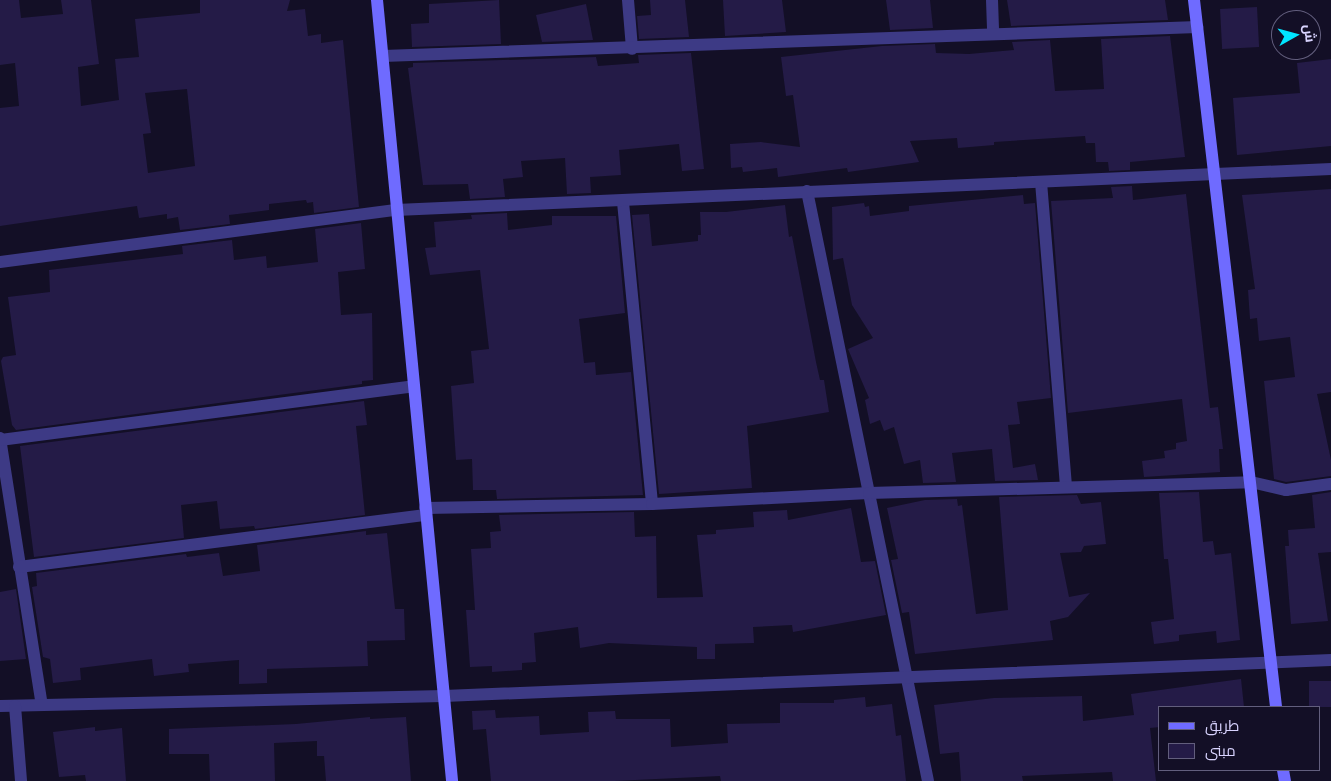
<!DOCTYPE html>
<meta charset="utf-8">
<style>
body{margin:0}
#map{position:relative;width:1331px;height:781px;overflow:hidden;background:#130f26;font-family:"Noto Sans",Cairo,sans-serif}
div>[style]{position:absolute}
[style*='--x']{left:calc(var(--x)*1px);top:calc(var(--y)*1px);width:calc(var(--w)*1px);rotate:calc(var(--a)*1deg)}
.building>*{inset:0;background:#241b47;transform-origin:0 0}
.street>*{height:12px;margin:-6px;padding:0 6px;transform-origin:6px;border-radius:6px;background:#3d3a85}
.secondary>*{height:12px;margin:-6px;padding:0 6px;transform-origin:6px;border-radius:6px;background:#6f6bff}
span{translate:-50% -50%;white-space:nowrap;text-align:center;line-height:1.15;-webkit-text-stroke:4.5px #130f26;paint-order:stroke}
.legend{position:absolute;left:1158px;top:706px;width:162px;height:65px;box-sizing:border-box;background:#130f26;border:1px solid #625e7d;margin:0;padding:6px 9px;list-style:none;font-size:15px;color:#d9d4ff}
.legend li{display:flex;align-items:center;gap:10px;height:25px}
.legend b{width:25px;border:1px solid #625e7d}
.north{position:absolute;left:1271px;top:10px;width:50px;height:50px;box-sizing:border-box;background:#130f26;border:1px solid #625e7d;border-radius:50%;rotate:83deg;font-size:14px;font-weight:700;line-height:20px;text-align:center;color:#d9d4ff}
.north::after{content:'';display:block;margin:auto;width:18px;height:22px;background:#00e5ff;clip-path:polygon(50% 0,100% 100%,50% 72%,0 100%)}
</style>
<div id="map">
<div class="building">
<i style="clip-path:polygon(evenodd,0 0,19px 0,21px 18px,63px 14px,61px 0,91px 0,99px 64px,78px 67px,81px 106px,119px 100px,115px 59px,139px 57px,135px 19px,200px 13px,200px 0,290px 0,287px 11px,305px 9px,308px 36px,321px 34px,321px 43px,343px 40px,359px 207px,314px 213px,313px 202px,307px 203px,306px 200px,269px 204px,269px 210px,229px 215px,230px 224px,180px 230px,178px 217px,167px 219px,167px 214px,139px 218px,137px 206px,0 226px,0 108px,19px 106px,15px 63px,0 65px,0 0,187px 89px,195px 166px,148px 173px,143px 134px,151px 133px,145px 93px,187px 89px)"></i>
<i style="clip-path:polygon(499px 0,501px 44px,412px 47px,411px 24px,429px 23px,429px 4px)"></i>
<i style="clip-path:polygon(650px 0,685px 0,689px 37px,639px 39px,637px 16px,651px 15px)"></i>
<i style="clip-path:polygon(723px 0,782px 0,786px 32px,725px 36px)"></i>
<i style="clip-path:polygon(886px 0,930px 0,933px 28px,890px 30px)"></i>
<i style="clip-path:polygon(1007px 0,1165px 0,1168px 20px,1011px 26px)"></i>
<i style="clip-path:polygon(586px 4px,593px 40px,542px 42px,536px 15px)"></i>
<i style="left:1257px;top:7px;width:40px;height:37px;rotate:87deg"></i>
<i style="clip-path:polygon(1170px 36px,1185px 157px,1130px 162px,1130px 170px,1109px 171px,1108px 162px,1096px 162px,1095px 143px,1086px 143px,1085px 136px,994px 142px,994px 145px,958px 148px,957px 138px,910px 141px,919px 162px,848px 172px,847px 168px,778px 177px,777px 168px,743px 172px,742px 167px,731px 168px,730px 144px,761px 142px,800px 147px,793px 95px,786px 96px,781px 57px,882px 46px,935px 44px,936px 53px,969px 54px,1014px 50px,1012px 42px,1050px 40px,1055px 91px,1104px 89px,1101px 39px)"></i>
<i style="clip-path:polygon(691px 53px,704px 169px,682px 171px,679px 144px,619px 150px,621px 175px,590px 177px,591px 193px,567px 194px,565px 158px,521px 161px,523px 177px,503px 179px,505px 197px,470px 199px,468px 184px,423px 185px,408px 68px,413px 67px,413px 63px,596px 57px,598px 66px,639px 63px,638px 55px)"></i>
<i style="clip-path:polygon(1331px 59px,1331px 146px,1237px 155px,1233px 98px,1300px 93px,1297px 63px)"></i>
<i style="clip-path:polygon(1132px 186px,1133px 200px,1186px 194px,1210px 408px,1218px 407px,1223px 449px,1219px 449px,1220px 472px,1144px 477px,1142px 461px,1165px 458px,1164px 451px,1176px 449px,1176px 443px,1187px 441px,1182px 399px,1068px 413px,1051px 201px,1113px 198px,1111px 187px)"></i>
<i style="clip-path:polygon(1331px 189px,1331px 392px,1317px 394px,1331px 460px,1331px 476px,1286px 482px,1274px 479px,1264px 381px,1295px 377px,1290px 337px,1259px 341px,1257px 318px,1250px 319px,1248px 290px,1255px 289px,1242px 195px)"></i>
<i style="clip-path:polygon(1023px 195px,1024px 204px,1035px 203px,1051px 398px,1017px 402px,1020px 424px,1008px 425px,1013px 468px,1035px 464px,1038px 480px,995px 481px,992px 449px,952px 453px,956px 482px,923px 483px,920px 460px,904px 464px,894px 427px,884px 431px,880px 420px,870px 424px,865px 400px,869px 398px,848px 349px,873px 338px,852px 305px,843px 258px,833px 260px,832px 207px,864px 203px,865px 207px,869px 206px,870px 216px,909px 211px,909px 206px)"></i>
<i style="clip-path:polygon(785px 205px,789px 237px,792px 236px,816px 362px,820px 380px,824px 380px,829px 412px,747px 426px,752px 488px,659px 494px,632px 215px,649px 214px,652px 246px,698px 241px,698px 235px,701px 235px,700px 212px,726px 212px)"></i>
<i style="clip-path:polygon(507px 213px,508px 230px,552px 225px,552px 216px,616px 216px,625px 313px,579px 319px,584px 363px,595px 362px,596px 375px,631px 372px,643px 495px,497px 499px,496px 490px,473px 490px,472px 459px,456px 460px,451px 386px,474px 383px,471px 351px,489px 349px,480px 270px,430px 275px,425px 248px,436px 247px,434px 222px,472px 219px,471px 215px)"></i>
<i style="clip-path:polygon(361px 223px,365px 269px,338px 272px,341px 315px,372px 313px,373px 380px,362px 381px,362px 384px,16px 430px,12px 425px,1px 361px,3px 357px,16px 355px,8px 297px,50px 292px,49px 270px,183px 254px,182px 246px,232px 240px,234px 260px,266px 256px,267px 268px,318px 262px,315px 229px)"></i>
<i style="clip-path:polygon(364px 401px,367px 425px,356px 426px,365px 515px,255px 529px,254px 526px,220px 529px,217px 501px,181px 505px,184px 538px,34px 557px,20px 446px)"></i>
<i style="clip-path:polygon(1199px 492px,1203px 542px,1213px 541px,1215px 555px,1231px 553px,1240px 640px,1217px 643px,1216px 631px,1179px 635px,1179px 641px,1154px 644px,1151px 622px,1174px 619px,1168px 559px,1164px 559px,1159px 493px)"></i>
<i style="clip-path:polygon(1331px 492px,1331px 552px,1318px 553px,1328px 621px,1291px 624px,1285px 546px,1289px 546px,1288px 530px,1315px 528px,1312px 495px)"></i>
<i style="clip-path:polygon(1077px 495px,1081px 504px,1101px 502px,1106px 544px,1084px 546px,1081px 552px,1060px 553px,1069px 597px,1090px 593px,1068px 617px,1050px 621px,1053px 640px,915px 654px,909px 612px,902px 613px,891px 560px,898px 559px,887px 508px,925px 500px,957px 499px,958px 506px,962px 505px,976px 614px,1008px 610px,999px 497px)"></i>
<i style="clip-path:polygon(851px 508px,861px 562px,875px 561px,886px 615px,793px 632px,792px 625px,753px 627px,754px 643px,715px 644px,715px 659px,697px 659px,697px 647px,609px 643px,580px 648px,578px 627px,534px 633px,536px 662px,522px 663px,522px 670px,492px 672px,492px 666px,470px 667px,466px 610px,475px 610px,471px 549px,491px 548px,490px 532px,501px 531px,499px 515px,634px 512px,635px 537px,656px 536px,657px 598px,703px 597px,697px 535px,716px 534px,716px 530px,754px 527px,753px 512px,787px 510px,788px 520px)"></i>
<i style="clip-path:polygon(366px 531px,366px 535px,387px 533px,395px 609px,404px 609px,405px 640px,367px 641px,368px 666px,267px 669px,267px 683px,239px 684px,239px 660px,188px 664px,189px 672px,154px 676px,152px 659px,80px 668px,81px 680px,53px 683px,50px 659px,43px 657px,32px 587px,37px 586px,36px 573px,186px 554px,187px 557px,219px 553px,223px 576px,260px 571px,257px 545px)"></i>
<i style="clip-path:polygon(16px 589px,26px 659px,0 661px,0 592px)"></i>
<i style="clip-path:polygon(1241px 679px,1244px 707px,1160px 707px,1160px 727px,1150px 728px,1156px 781px,1113px 781px,1112px 772px,1022px 776px,1023px 781px,961px 781px,959px 752px,940px 754px,934px 705px,994px 698px,1082px 696px,1083px 721px,1134px 715px,1131px 694px)"></i>
<i style="left:1331px;top:681px;width:26px;height:22px;rotate:90deg"></i>
<i style="clip-path:polygon(865px 697px,866px 707px,892px 704px,896px 736px,901px 735px,906px 781px,721px 781px,720px 776px,614px 781px,491px 781px,486px 729px,473px 730px,472px 711px,495px 710px,496px 718px,539px 716px,540px 735px,589px 732px,588px 712px,615px 711px,616px 719px,670px 719px,671px 747px,728px 743px,727px 724px,780px 723px,780px 703px,834px 703px,834px 700px)"></i>
<i style="clip-path:polygon(370px 717px,370px 719px,406px 717px,411px 781px,326px 781px,324px 756px,317px 756px,317px 741px,274px 743px,275px 781px,210px 781px,209px 754px,169px 754px,169px 729px,296px 724px)"></i>
<i style="clip-path:polygon(95px 727px,95px 731px,122px 728px,126px 781px,86px 781px,85px 775px,59px 777px,53px 732px)"></i>
</div>
<div class="street">
<i style="--x:628;--y:0;--w:49;--a:85.3"></i>
<i style="--x:992;--y:0;--w:34;--a:88"></i>
<i style="--x:383;--y:56;--w:815;--a:-2.04"></i>
<i style="--x:1041;--y:182;--w:306;--a:85.3"></i>
<i style="--x:807;--y:191;--w:602;--a:78.41"></i>
<i style="--x:623;--y:202;--w:303;--a:84.5"></i>
<i style="--x:0;--y:262;--w:399;--a:-7.5"></i>
<i style="--x:396;--y:210;--w:936;--a:-2.51"></i>
<i style="--x:0;--y:438;--w:270;--a:81.1"></i>
<i style="--x:0;--y:440;--w:417;--a:-7.4"></i>
<i style="--x:425;--y:508;--w:227;--a:-1"></i>
<i style="--x:652;--y:504;--w:217;--a:-2.9"></i>
<i style="--x:869;--y:493;--w:382;--a:-1.6"></i>
<i style="--x:1251;--y:482;--w:36;--a:13"></i>
<i style="--x:1286;--y:490;--w:45;--a:-7.6"></i>
<i style="--x:19;--y:567;--w:410;--a:-7.3"></i>
<i style="--x:0;--y:706;--w:444;--a:-1.3"></i>
<i style="--x:444;--y:696;--w:888;--a:-2.32"></i>
<i style="--x:15;--y:706;--w:75;--a:85.4"></i>
</div>
<div class="secondary">
<i style="--x:377;--y:0;--w:785;--a:84.51"></i>
<i style="--x:1194;--y:0;--w:712;--a:83.38"></i>
<i style="--x:1283;--y:770;--w:11;--a:80"></i>
</div>
<ul class="legend">
<li><b style="height:6px;background:#6f6bff"></b>طريق</li>
<li><b style="height:14px;background:#241b47"></b>مبنى</li>
</ul>
<div class="north">ش</div>
</div>
